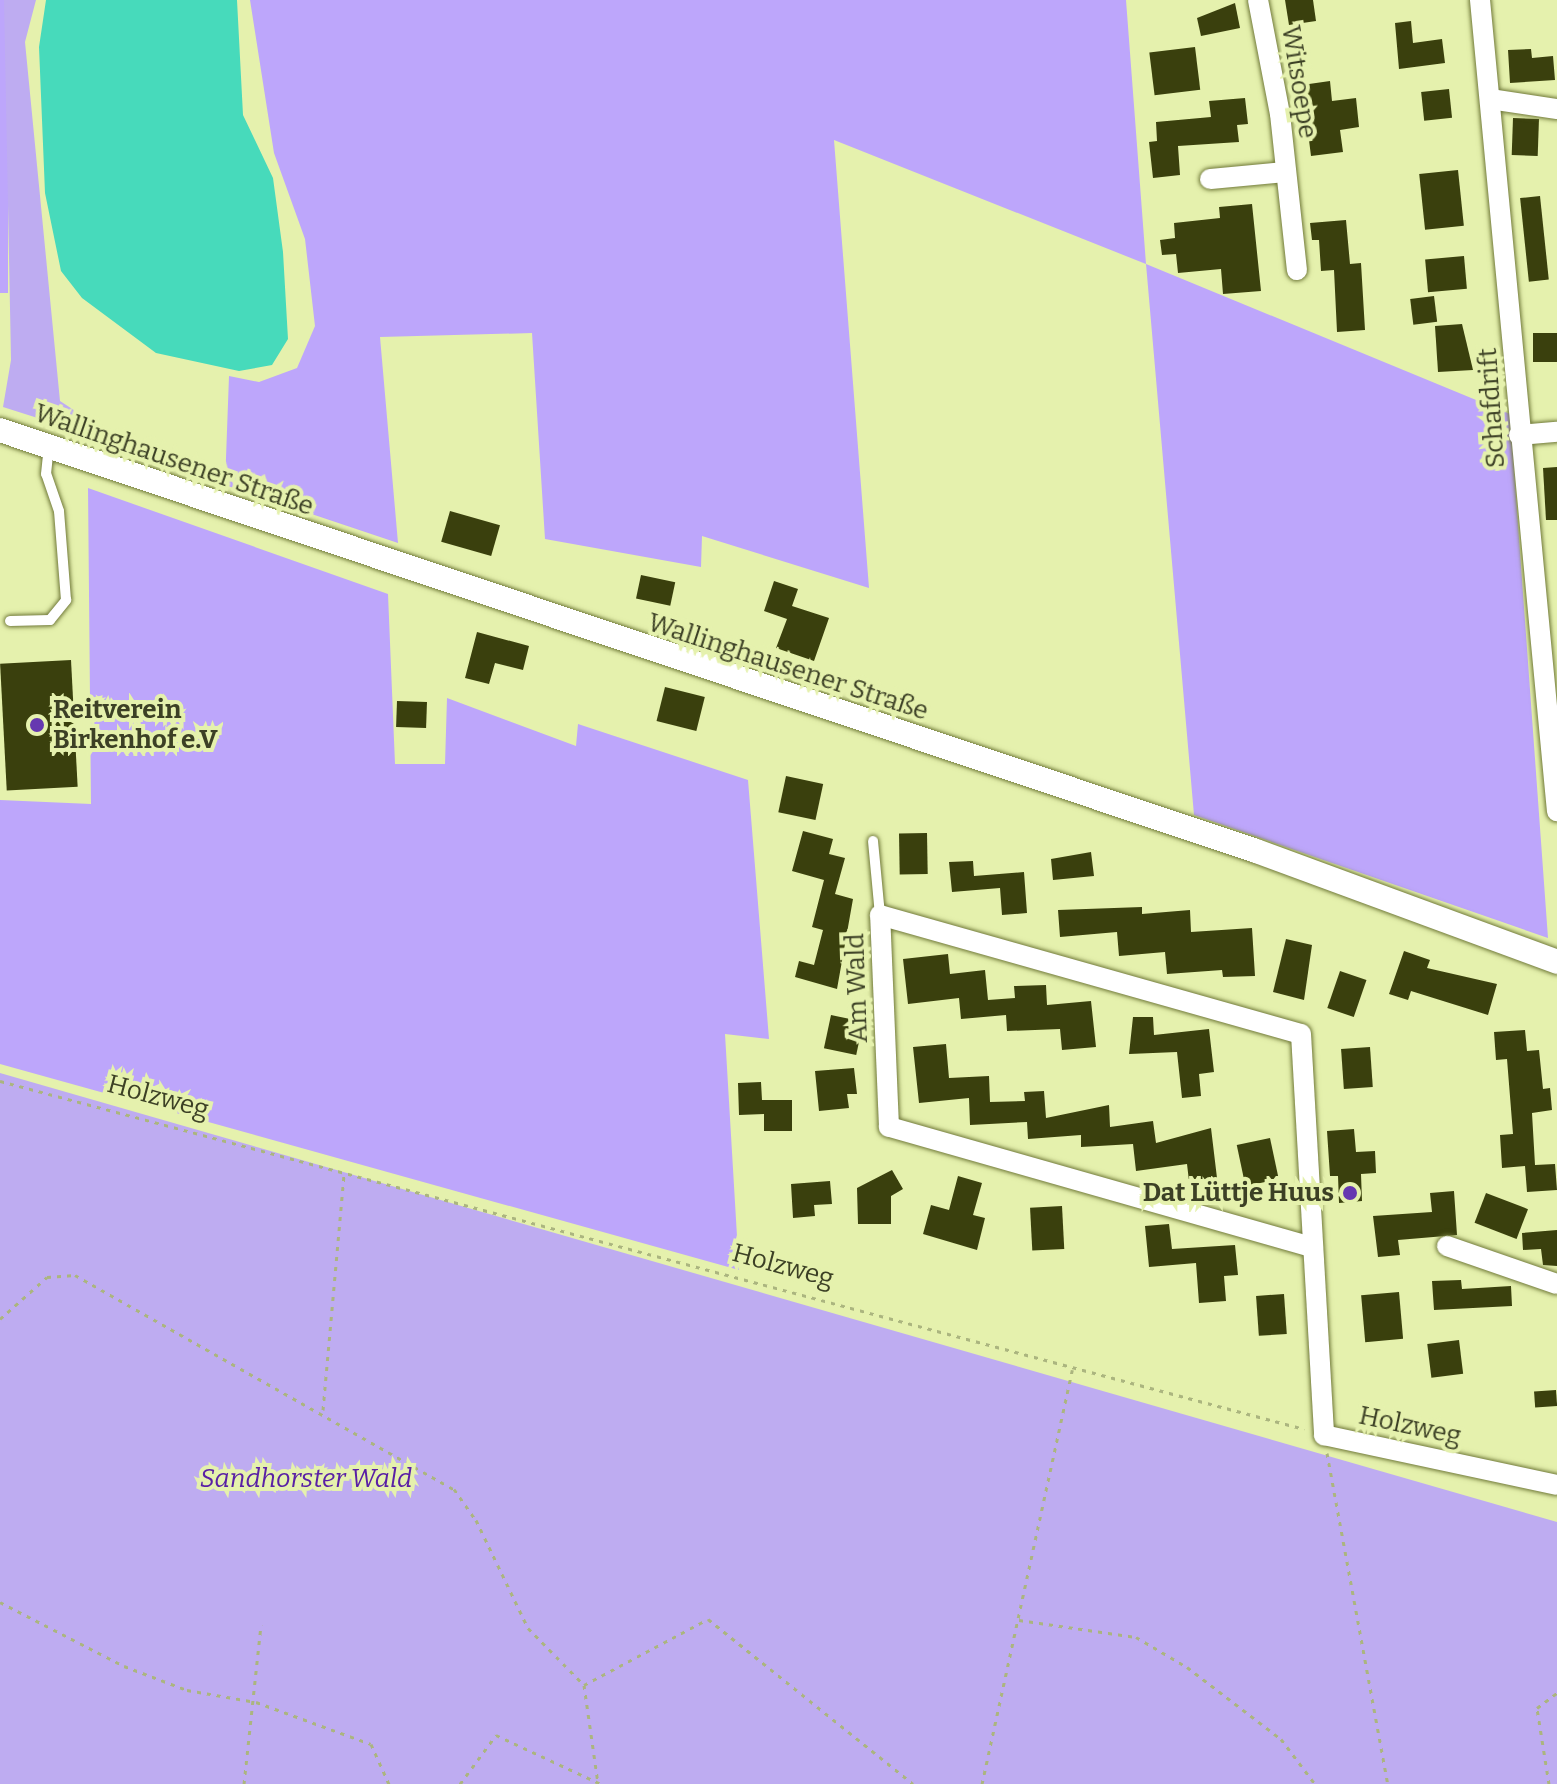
<!DOCTYPE html>
<meta charset="utf-8">
<style>
body{margin:0}
#map{position:relative;width:1557px;height:1784px;overflow:hidden;background:#e5f1ad;font-family:Bitter,serif}
div>[style]{position:absolute}
[style*='--x']{left:calc(var(--x)*1px);top:calc(var(--y)*1px);width:calc(var(--w)*1px);rotate:calc(var(--a)*1deg)}
.green>*{inset:0;background:#bda6fb;transform-origin:0 0}
.forest>*{inset:0;background:#beacf1}
.water>*{inset:0;background:#47dabb}
.building>*{inset:0;background:#3a400d;transform-origin:0 0}
.path>*{height:3px;margin-top:-1.5px;transform-origin:0;background:repeating-linear-gradient(90deg,#abb57f 0 4px,transparent 0 10px)}
.roads{filter:drop-shadow(0 0 2px #717a3a) drop-shadow(0 0 2px #717a3a)}
.service>*{height:10px;margin:-5px;padding:0 5px;transform-origin:5px;border-radius:5px;background:#fff}
.minor>*{height:20px;margin:-10px;padding:0 10px;transform-origin:10px;border-radius:10px;background:#fff}
.tertiary>*{height:24px;margin:-12px;padding:0 12px;transform-origin:12px;border-radius:12px;background:#fff}
.dots>*{width:22px;height:22px;translate:-50% -50%;box-sizing:border-box;border:4px solid #e5f1ad;border-radius:50%}
span{translate:-50% -50%;white-space:nowrap;text-align:center;line-height:1.15;-webkit-text-stroke:8px #e5f1ad;paint-order:stroke}
.street-label{font-size:26px;color:#3c4025}
.poi-label{font-size:26px;color:#3c4025;font-weight:700}
.left{translate:0 -50%;text-align:left}
.right{translate:-100% -50%;text-align:right}
.park-label{font-size:26px;color:#5920a5;font-style:italic}
</style>
<div id="map">
<div class="green">
<i style="left:0;top:0;width:8px;height:293px"></i>
<i style="clip-path:polygon(250px 0,1126px 0,1146px 264px,1510px 414px,1548px 938px,1194px 815px,1146px 264px,834px 140px,869px 588px,702px 536px,701px 567px,545px 539px,532px 333px,380px 337px,398px 543px,225px 485px,229px 376px,259px 382px,297px 368px,315px 326px,305px 239px,274px 153px)"></i>
<i style="clip-path:polygon(88px 488px,388px 594px,395px 764px,445px 764px,447px 698px,576px 746px,578px 724px,748px 780px,769px 1039px,725px 1034px,739px 1270px,0 1064px,0 800px,91px 804px)"></i>
</div>
<div class="forest">
<i style="clip-path:polygon(4px 0,36px 0,25px 42px,60px 401px,132px 448px,3px 407px,11px 360px)"></i>
<i style="clip-path:polygon(0 1073px,1557px 1522px,1557px 1784px,0 1784px)"></i>
</div>
<div class="water">
<i style="clip-path:polygon(46px 0,237px 0,243px 115px,273px 178px,283px 252px,288px 339px,272px 365px,239px 371px,156px 353px,82px 298px,61px 271px,45px 193px,39px 47px)"></i>
</div>
<div class="building">
<i style="clip-path:polygon(1285px 0,1313px 0,1316px 21px,1289px 25px)"></i>
<i style="clip-path:polygon(1235px 3px,1240px 28px,1201px 36px,1197px 18px)"></i>
<i style="clip-path:polygon(1411px 21px,1413px 43px,1442px 39px,1445px 63px,1399px 69px,1395px 23px)"></i>
<i style="left:1195px;top:47px;width:43px;height:46px;rotate:83deg"></i>
<i style="clip-path:polygon(1531px 49px,1532px 58px,1553px 56px,1555px 80px,1510px 83px,1508px 50px)"></i>
<i style="clip-path:polygon(1330px 81px,1332px 101px,1356px 98px,1359px 127px,1340px 130px,1343px 152px,1311px 156px,1302px 85px)"></i>
<i style="left:1449px;top:89px;width:29px;height:28px;rotate:84deg"></i>
<i style="clip-path:polygon(1245px 98px,1248px 124px,1237px 125px,1239px 142px,1178px 146px,1180px 175px,1153px 178px,1149px 142px,1157px 141px,1156px 122px,1211px 117px,1209px 101px)"></i>
<i style="left:1513px;top:118px;width:26px;height:37px;rotate:2deg"></i>
<i style="left:1458px;top:170px;width:56px;height:39px;rotate:84deg"></i>
<i style="left:1540px;top:196px;width:84px;height:20px;rotate:84deg"></i>
<i style="clip-path:polygon(1252px 204px,1261px 291px,1223px 294px,1221px 269px,1178px 273px,1176px 254px,1162px 255px,1160px 240px,1175px 238px,1174px 223px,1220px 218px,1219px 207px)"></i>
<i style="clip-path:polygon(1346px 220px,1350px 264px,1361px 263px,1365px 330px,1337px 332px,1334px 270px,1321px 271px,1319px 240px,1312px 240px,1310px 223px)"></i>
<i style="left:1464px;top:256px;width:33px;height:39px;rotate:85deg"></i>
<i style="left:1434px;top:296px;width:26px;height:24px;rotate:83deg"></i>
<i style="clip-path:polygon(1462px 324px,1473px 370px,1438px 372px,1435px 326px)"></i>
<i style="left:1557px;top:333px;width:29px;height:24px;rotate:90deg"></i>
<i style="clip-path:polygon(1557px 467px,1557px 520px,1546px 520px,1543px 468px)"></i>
<i style="left:450px;top:511px;width:52px;height:32px;rotate:16deg"></i>
<i style="left:641px;top:575px;width:35px;height:24px;rotate:12deg"></i>
<i style="clip-path:polygon(774px 581px,798px 589px,792px 606px,829px 618px,814px 661px,776px 648px,787px 619px,764px 611px)"></i>
<i style="clip-path:polygon(477px 632px,529px 646px,523px 670px,495px 663px,489px 684px,465px 678px)"></i>
<i style="left:71px;top:660px;width:127px;height:71px;rotate:87deg"></i>
<i style="left:665px;top:687px;width:41px;height:35px;rotate:14deg"></i>
<i style="left:397px;top:701px;width:30px;height:26px;rotate:2deg"></i>
<i style="left:786px;top:776px;width:38px;height:37px;rotate:12deg"></i>
<i style="clip-path:polygon(803px 831px,833px 839px,829px 854px,845px 858px,835px 894px,853px 899px,837px 989px,795px 977px,799px 961px,814px 965px,823px 930px,812px 927px,824px 880px,792px 871px)"></i>
<i style="left:927px;top:833px;width:41px;height:28px;rotate:89deg"></i>
<i style="clip-path:polygon(1091px 852px,1094px 876px,1053px 880px,1051px 859px)"></i>
<i style="clip-path:polygon(973px 861px,974px 876px,1024px 872px,1027px 913px,1002px 915px,1000px 888px,952px 892px,949px 862px)"></i>
<i style="clip-path:polygon(1142px 907px,1142px 914px,1190px 910px,1191px 932px,1252px 928px,1255px 976px,1223px 977px,1222px 970px,1167px 974px,1165px 952px,1119px 956px,1117px 932px,1060px 937px,1058px 910px)"></i>
<i style="clip-path:polygon(1286px 939px,1312px 945px,1304px 1000px,1273px 992px)"></i>
<i style="clip-path:polygon(1404px 951px,1430px 960px,1427px 968px,1497px 984px,1488px 1015px,1411px 991px,1408px 1000px,1389px 994px)"></i>
<i style="clip-path:polygon(948px 954px,950px 974px,985px 970px,988px 1000px,1015px 998px,1014px 986px,1046px 985px,1047px 1005px,1091px 1001px,1096px 1047px,1062px 1050px,1060px 1029px,1007px 1031px,1006px 1015px,961px 1019px,959px 998px,908px 1004px,903px 959px)"></i>
<i style="left:1340px;top:971px;width:28px;height:39px;rotate:19deg"></i>
<i style="left:831px;top:1015px;width:33px;height:34px;rotate:12deg"></i>
<i style="clip-path:polygon(1133px 1017px,1153px 1017px,1154px 1035px,1209px 1029px,1214px 1072px,1199px 1074px,1201px 1096px,1182px 1098px,1177px 1052px,1129px 1054px)"></i>
<i style="clip-path:polygon(1525px 1030px,1527px 1051px,1539px 1050px,1543px 1089px,1550px 1088px,1552px 1110px,1532px 1113px,1535px 1165px,1555px 1164px,1557px 1190px,1527px 1192px,1525px 1166px,1502px 1168px,1500px 1135px,1513px 1134px,1507px 1059px,1496px 1060px,1494px 1032px)"></i>
<i style="clip-path:polygon(946px 1044px,949px 1078px,989px 1076px,990px 1102px,1025px 1101px,1024px 1092px,1044px 1091px,1046px 1118px,1109px 1105px,1110px 1127px,1153px 1121px,1156px 1143px,1211px 1128px,1217px 1178px,1189px 1181px,1187px 1164px,1136px 1171px,1133px 1144px,1081px 1147px,1081px 1135px,1028px 1139px,1027px 1122px,970px 1125px,969px 1098px,919px 1103px,913px 1047px)"></i>
<i style="left:1370px;top:1047px;width:40px;height:29px;rotate:86deg"></i>
<i style="clip-path:polygon(854px 1068px,857px 1094px,847px 1094px,849px 1108px,819px 1111px,815px 1071px)"></i>
<i style="clip-path:polygon(761px 1082px,762px 1100px,792px 1100px,792px 1131px,764px 1131px,764px 1114px,739px 1115px,738px 1083px)"></i>
<i style="clip-path:polygon(1354px 1129px,1356px 1152px,1375px 1151px,1376px 1173px,1361px 1174px,1362px 1201px,1339px 1203px,1338px 1176px,1330px 1176px,1327px 1131px)"></i>
<i style="left:1270px;top:1138px;width:42px;height:34px;rotate:78deg"></i>
<i style="clip-path:polygon(892px 1170px,903px 1189px,891px 1196px,891px 1224px,858px 1224px,857px 1188px)"></i>
<i style="clip-path:polygon(958px 1176px,982px 1183px,973px 1215px,985px 1218px,977px 1250px,923px 1234px,931px 1205px,949px 1210px)"></i>
<i style="clip-path:polygon(830px 1181px,832px 1204px,814px 1205px,815px 1216px,793px 1218px,791px 1184px)"></i>
<i style="clip-path:polygon(1454px 1191px,1457px 1235px,1398px 1240px,1400px 1255px,1378px 1257px,1373px 1216px,1432px 1212px,1430px 1193px)"></i>
<i style="left:1486px;top:1193px;width:45px;height:32px;rotate:21deg"></i>
<i style="left:1062px;top:1206px;width:43px;height:32px;rotate:87deg"></i>
<i style="clip-path:polygon(1169px 1224px,1172px 1249px,1235px 1245px,1238px 1275px,1224px 1276px,1226px 1301px,1199px 1303px,1196px 1263px,1149px 1267px,1145px 1226px)"></i>
<i style="clip-path:polygon(1557px 1230px,1557px 1266px,1543px 1265px,1541px 1249px,1523px 1250px,1522px 1233px)"></i>
<i style="clip-path:polygon(1461px 1280px,1462px 1289px,1511px 1286px,1512px 1306px,1434px 1310px,1432px 1281px)"></i>
<i style="left:1399px;top:1292px;width:47px;height:38px;rotate:85deg"></i>
<i style="left:1284px;top:1294px;width:40px;height:28px;rotate:86deg"></i>
<i style="left:1459px;top:1340px;width:34px;height:32px;rotate:83deg"></i>
<i style="left:1556px;top:1390px;width:16px;height:22px;rotate:86deg"></i>
</div>
<div class="path">
<i style="--x:0;--y:1081;--w:1350;--a:14.94"></i>
<i style="--x:0;--y:1319;--w:63;--a:-41.8"></i>
<i style="--x:47;--y:1277;--w:28;--a:-4"></i>
<i style="--x:75;--y:1275;--w:435;--a:29.5"></i>
<i style="--x:454;--y:1489;--w:38;--a:55"></i>
<i style="--x:476;--y:1520;--w:120;--a:64.3"></i>
<i style="--x:528;--y:1628;--w:80;--a:45.5"></i>
<i style="--x:584;--y:1685;--w:99;--a:81.9"></i>
<i style="--x:323;--y:1410;--w:236;--a:-84.9"></i>
<i style="--x:1327;--y:1453;--w:337;--a:79.6"></i>
<i style="--x:0;--y:1602;--w:140;--a:27.3"></i>
<i style="--x:124;--y:1666;--w:67;--a:20.9"></i>
<i style="--x:187;--y:1690;--w:70;--a:9.9"></i>
<i style="--x:256;--y:1702;--w:122;--a:20.1"></i>
<i style="--x:371;--y:1744;--w:44;--a:65.8"></i>
<i style="--x:1019;--y:1620;--w:118;--a:8.3"></i>
<i style="--x:1136;--y:1637;--w:59;--a:30.5"></i>
<i style="--x:1187;--y:1667;--w:118;--a:37.5"></i>
<i style="--x:1281;--y:1739;--w:56;--a:52.9"></i>
<i style="--x:584;--y:1685;--w:140;--a:-28"></i>
<i style="--x:708;--y:1619;--w:263;--a:38.8"></i>
<i style="--x:244;--y:1784;--w:160;--a:-83.9"></i>
<i style="--x:460;--y:1784;--w:61;--a:-53.7"></i>
<i style="--x:496;--y:1735;--w:116;--a:25"></i>
<i style="--x:982;--y:1784;--w:424;--a:-77.7"></i>
<i style="--x:1549;--y:1784;--w:77;--a:-99"></i>
<i style="--x:1537;--y:1708;--w:25;--a:-37"></i>
</div>
<div class="roads">
<div class="service">
<i style="--x:10;--y:621;--w:40;--a:-1.4"></i>
<i style="--x:50;--y:620;--w:26;--a:-51"></i>
<i style="--x:66;--y:600;--w:89;--a:-94.5"></i>
<i style="--x:59;--y:511;--w:39;--a:-109"></i>
<i style="--x:46;--y:474;--w:27;--a:-84"></i>
<i style="--x:873;--y:841;--w:74;--a:84.6"></i>
</div>
<div class="minor">
<i style="--x:1258;--y:0;--w:116;--a:79.1"></i>
<i style="--x:1280;--y:114;--w:157;--a:83.8"></i>
<i style="--x:1480;--y:0;--w:815;--a:84.58"></i>
<i style="--x:1490;--y:99;--w:68;--a:8.5"></i>
<i style="--x:1210;--y:179;--w:76;--a:-5.3"></i>
<i style="--x:1519;--y:435;--w:38;--a:-5"></i>
<i style="--x:1447;--y:1246;--w:116;--a:19.1"></i>
<i style="--x:1311;--y:1247;--w:439;--a:-164.1"></i>
<i style="--x:889;--y:1127;--w:212;--a:-92.4"></i>
<i style="--x:880;--y:915;--w:437;--a:15.8"></i>
<i style="--x:1301;--y:1034;--w:402;--a:86.7"></i>
<i style="--x:1324;--y:1435;--w:238;--a:12.1"></i>
</div>
<div class="tertiary">
<i style="--x:0;--y:430;--w:1325;--a:18.53"></i>
<i style="--x:1256;--y:851;--w:321;--a:20.2"></i>
</div>
</div>
<div class="dots">
<i style="left:37px;top:725px;background:#6638b0"></i>
<i style="left:1350px;top:1193px;background:#6638b0"></i>
</div>
<div class="street-label">
<span style="left:1299px;top:82px;rotate:81deg">Witsoepe</span>
<span style="left:1492px;top:408px;rotate:-94deg">Schafdrift</span>
<span style="left:174px;top:460px;rotate:19deg">Wallinghausener Straße</span>
<span style="left:788px;top:667px;rotate:18deg">Wallinghausener Straße</span>
<span style="left:857px;top:988px;rotate:-92deg">Am Wald</span>
<span style="left:158px;top:1097px;rotate:15deg">Holzweg</span>
<span style="left:783px;top:1266px;rotate:15deg">Holzweg</span>
<span style="left:1410px;top:1426px;rotate:12deg">Holzweg</span>
</div>
<div class="poi-label">
<span class="left" style="left:53px;top:725px">Reitverein<br>Birkenhof e.V</span>
<span class="right" style="left:1334px;top:1193px">Dat Lüttje Huus</span>
</div>
<div class="park-label">
<span style="left:306px;top:1479px">Sandhorster Wald</span>
</div>
</div>
